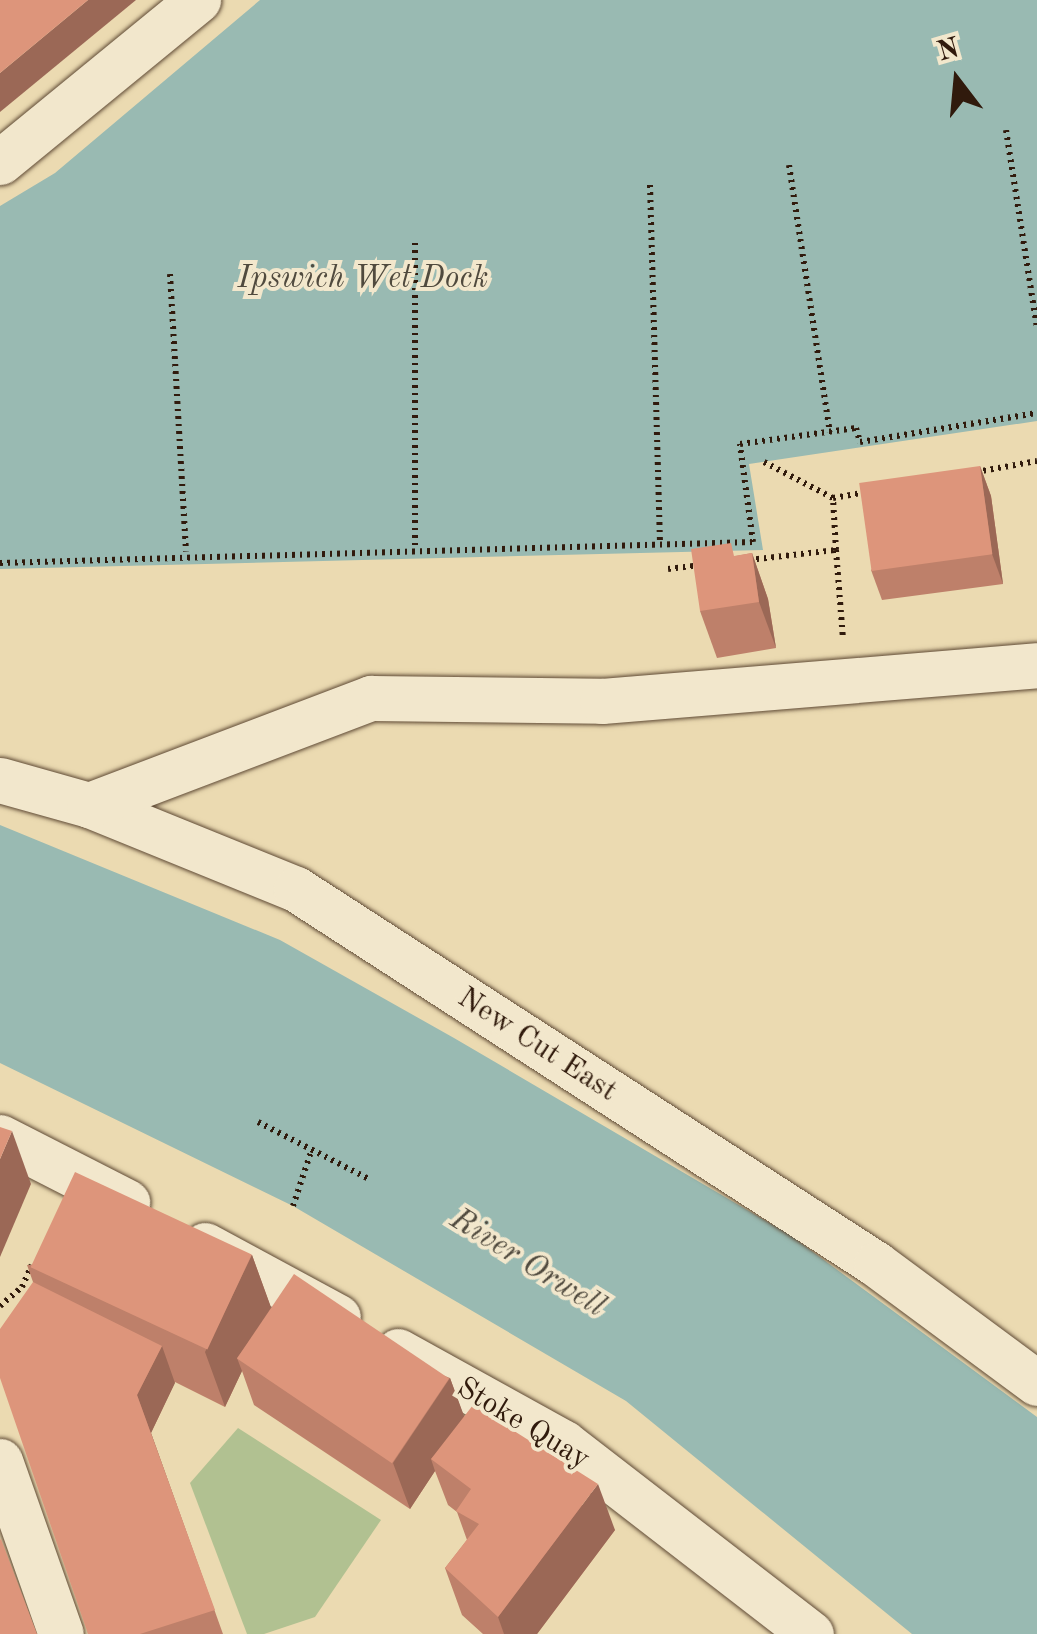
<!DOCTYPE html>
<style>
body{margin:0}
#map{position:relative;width:1037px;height:1634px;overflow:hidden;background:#ebdab1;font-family:"Old Standard TT",serif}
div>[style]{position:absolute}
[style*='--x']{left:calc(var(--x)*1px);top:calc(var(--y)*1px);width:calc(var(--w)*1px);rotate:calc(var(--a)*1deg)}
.green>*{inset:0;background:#b1c191}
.water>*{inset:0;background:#99bab2}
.path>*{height:6px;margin-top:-3px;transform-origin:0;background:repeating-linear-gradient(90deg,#301a0c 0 2.5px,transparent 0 7.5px)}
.roads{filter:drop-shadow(0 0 2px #5f4a35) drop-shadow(0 0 2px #5f4a35)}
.minor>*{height:45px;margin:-22.5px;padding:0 22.5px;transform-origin:22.5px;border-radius:22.5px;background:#f2e7cc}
.wall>*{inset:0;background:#be806a}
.shaded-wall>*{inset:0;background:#9b6856}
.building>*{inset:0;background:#dd957b;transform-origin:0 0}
span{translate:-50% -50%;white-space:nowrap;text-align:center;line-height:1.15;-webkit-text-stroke:8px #f2e7cc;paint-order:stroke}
.street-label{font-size:30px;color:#301a0c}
.water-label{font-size:32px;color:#504a3e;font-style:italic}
.north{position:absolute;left:907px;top:30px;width:100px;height:100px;-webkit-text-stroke:8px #f2e7cc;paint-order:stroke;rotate:344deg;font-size:28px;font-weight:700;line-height:40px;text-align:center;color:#301a0c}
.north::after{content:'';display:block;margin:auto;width:35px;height:45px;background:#301a0c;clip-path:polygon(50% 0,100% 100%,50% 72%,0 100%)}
</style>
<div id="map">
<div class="green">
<i style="clip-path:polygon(238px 1428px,381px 1520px,315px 1617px,264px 1634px,247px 1634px,190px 1483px)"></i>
</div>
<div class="water">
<i style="clip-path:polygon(260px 0,1037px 0,1037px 421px,749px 464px,763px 550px,0 569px,0 206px,55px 173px)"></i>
<i style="clip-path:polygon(0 825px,280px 940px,454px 1038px,790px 1235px,1037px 1417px,1037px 1634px,912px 1634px,626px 1401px,293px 1206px,0 1063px)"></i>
</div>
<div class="path">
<i style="--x:1006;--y:130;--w:201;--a:81.1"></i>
<i style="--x:789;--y:165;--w:270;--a:81.3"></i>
<i style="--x:650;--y:185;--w:358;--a:88.4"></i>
<i style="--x:415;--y:243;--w:306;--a:90"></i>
<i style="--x:170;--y:274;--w:278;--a:86.7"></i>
<i style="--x:764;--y:462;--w:78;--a:27.6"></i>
<i style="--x:976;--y:472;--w:62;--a:-10.2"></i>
<i style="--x:836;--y:550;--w:88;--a:85.5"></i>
<i style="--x:749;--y:560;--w:88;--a:-6.6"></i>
<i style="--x:836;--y:550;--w:52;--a:-93.3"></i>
<i style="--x:833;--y:498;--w:34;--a:-10"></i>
<i style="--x:0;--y:563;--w:753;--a:-1.6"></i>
<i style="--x:753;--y:542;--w:99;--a:-97.6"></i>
<i style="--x:740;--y:444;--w:117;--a:-7.9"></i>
<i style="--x:856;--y:428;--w:15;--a:74"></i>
<i style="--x:860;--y:442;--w:179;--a:-9.3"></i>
<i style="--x:668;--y:569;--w:34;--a:-7"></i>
<i style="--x:258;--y:1122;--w:125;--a:27.2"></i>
<i style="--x:293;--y:1206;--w:57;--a:-71.6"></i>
<i style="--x:0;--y:1306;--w:29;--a:-41"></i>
<i style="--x:22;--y:1287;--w:24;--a:-66"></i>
</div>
<div class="roads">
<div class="minor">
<i style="--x:0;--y:162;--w:256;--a:-39.3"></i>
<i style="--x:0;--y:780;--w:92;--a:15.7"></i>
<i style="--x:89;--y:805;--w:223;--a:22.1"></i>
<i style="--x:296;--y:889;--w:691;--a:32.88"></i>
<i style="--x:876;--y:1264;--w:200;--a:36.5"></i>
<i style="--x:89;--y:805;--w:302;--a:-20.8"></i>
<i style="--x:371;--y:698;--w:231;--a:0.7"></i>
<i style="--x:602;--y:701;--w:436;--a:-4.7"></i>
<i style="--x:0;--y:1137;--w:143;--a:27.1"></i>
<i style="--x:205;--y:1245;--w:151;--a:28.4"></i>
<i style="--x:398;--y:1351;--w:190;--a:29"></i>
<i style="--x:564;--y:1443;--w:312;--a:37.7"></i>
<i style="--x:0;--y:1461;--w:183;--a:70.6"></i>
</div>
</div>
<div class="wall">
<i style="clip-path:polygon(980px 466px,991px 496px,1003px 584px,882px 600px,871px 570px)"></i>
<i style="clip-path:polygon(752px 553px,768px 599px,776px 648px,717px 658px,700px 611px,736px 556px)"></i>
<i style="clip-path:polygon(252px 1255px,271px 1308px,450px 1378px,464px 1417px,615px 1530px,537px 1634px,483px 1634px,462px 1615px,445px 1568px,467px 1540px,457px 1512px,448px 1505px,435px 1471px,410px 1509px,254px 1405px,242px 1371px,225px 1407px,175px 1382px,151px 1433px,223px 1634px,88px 1634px,33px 1282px,27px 1265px)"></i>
</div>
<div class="shaded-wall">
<i style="clip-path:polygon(88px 0,136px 0,0 112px,0 73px)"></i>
<i style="clip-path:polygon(980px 466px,991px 496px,1003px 584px,992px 554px)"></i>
<i style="clip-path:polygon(752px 553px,768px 599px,776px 648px,759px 602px)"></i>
<i style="clip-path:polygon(12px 1131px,31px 1184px,0 1257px,0 1159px)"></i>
<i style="clip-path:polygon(252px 1255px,272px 1310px,237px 1358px,242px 1371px,225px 1407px,205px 1352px)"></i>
<i style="clip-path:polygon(162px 1346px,175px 1383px,151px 1433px,223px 1634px,137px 1395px)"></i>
<i style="clip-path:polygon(450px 1378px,467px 1424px,431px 1459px,435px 1471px,410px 1509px,393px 1463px)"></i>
<i style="clip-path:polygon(598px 1484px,615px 1530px,537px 1634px,504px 1634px,498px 1617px)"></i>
</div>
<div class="building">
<i style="clip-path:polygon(0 0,88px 0,0 73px)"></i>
<i style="left:980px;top:466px;width:89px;height:122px;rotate:82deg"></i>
<i style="clip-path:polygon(731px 543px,734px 556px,752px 553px,759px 602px,700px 611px,691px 549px)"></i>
<i style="clip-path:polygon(0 1127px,12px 1131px,0 1159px)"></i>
<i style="left:75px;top:1172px;width:195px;height:105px;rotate:25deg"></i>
<i style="left:294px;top:1274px;width:187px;height:102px;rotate:34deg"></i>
<i style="clip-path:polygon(33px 1282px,162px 1346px,137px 1395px,215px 1610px,140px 1634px,88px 1634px,0 1378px,0 1329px)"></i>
<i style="clip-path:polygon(473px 1405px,598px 1484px,498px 1617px,445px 1568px,479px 1524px,456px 1511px,471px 1489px,431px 1459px)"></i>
<i style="clip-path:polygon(1px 1539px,37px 1634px,0 1634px,0 1540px)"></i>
</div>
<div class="street-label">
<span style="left:537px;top:1045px;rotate:33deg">New Cut East</span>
<span style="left:523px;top:1424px;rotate:31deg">Stoke Quay</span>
</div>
<div class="water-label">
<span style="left:363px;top:279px">Ipswich Wet Dock</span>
<span style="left:527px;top:1264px;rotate:32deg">River Orwell</span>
</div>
<div class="north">N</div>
</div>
